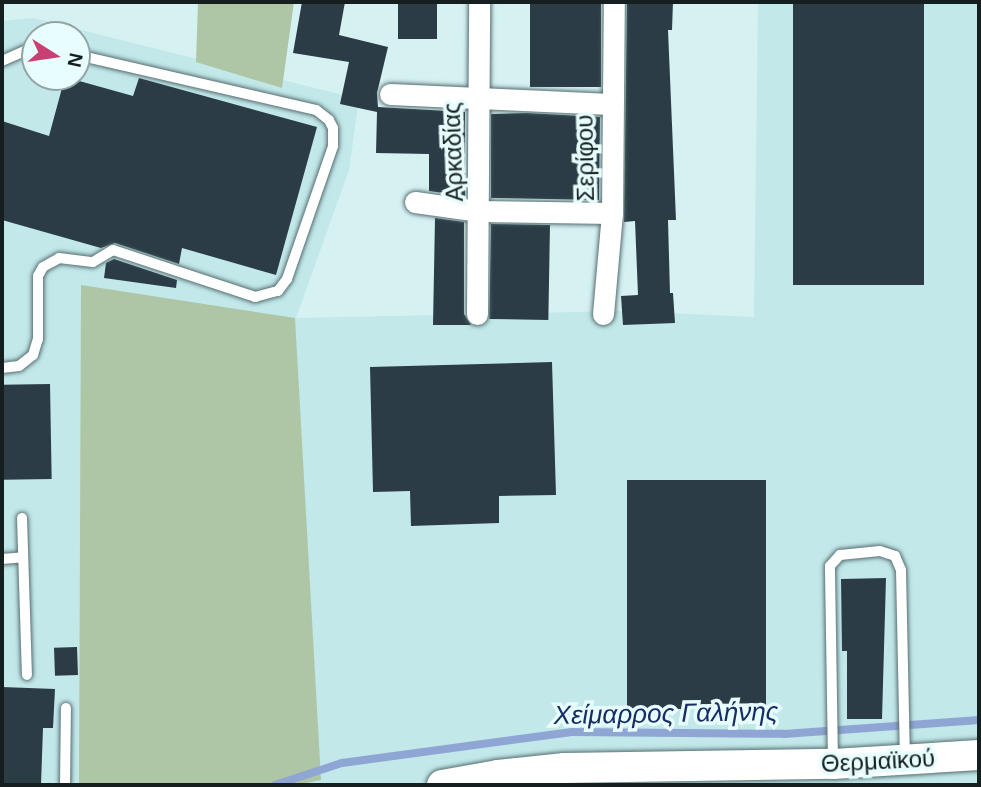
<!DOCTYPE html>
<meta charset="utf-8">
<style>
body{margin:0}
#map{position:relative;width:981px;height:787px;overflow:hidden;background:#d5f1f2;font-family:Helvetica,sans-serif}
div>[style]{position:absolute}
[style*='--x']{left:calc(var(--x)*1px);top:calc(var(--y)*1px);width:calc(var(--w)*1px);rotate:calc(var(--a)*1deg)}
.built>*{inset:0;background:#c2e8ea}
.green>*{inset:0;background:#aec6a5}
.stream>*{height:8px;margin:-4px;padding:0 4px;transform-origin:4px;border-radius:4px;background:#8fa5d4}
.building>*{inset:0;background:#2b3c46;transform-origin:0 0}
.roads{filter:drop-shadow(0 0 2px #566e70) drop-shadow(0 0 2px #566e70)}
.lane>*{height:10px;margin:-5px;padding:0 5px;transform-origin:5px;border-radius:5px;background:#fff}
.street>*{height:21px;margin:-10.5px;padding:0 10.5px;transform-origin:10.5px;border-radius:10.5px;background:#fff}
.secondary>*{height:30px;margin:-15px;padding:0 15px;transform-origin:15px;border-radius:15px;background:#fff}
span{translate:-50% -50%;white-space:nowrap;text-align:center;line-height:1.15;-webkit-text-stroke:7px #e7fdfe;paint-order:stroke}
.street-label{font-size:24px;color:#151f1f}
.water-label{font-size:26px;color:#182d66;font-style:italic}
.frame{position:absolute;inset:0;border:4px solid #151f1f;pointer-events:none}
.north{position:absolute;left:21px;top:21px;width:70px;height:70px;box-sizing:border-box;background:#e7fdfe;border:2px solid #93a4a5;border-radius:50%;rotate:102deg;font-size:19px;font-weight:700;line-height:28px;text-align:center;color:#151f1f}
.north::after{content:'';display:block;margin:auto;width:24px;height:32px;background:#ca3f73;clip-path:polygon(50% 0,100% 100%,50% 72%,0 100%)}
</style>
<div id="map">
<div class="built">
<i style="clip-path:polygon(evenodd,758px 2px,979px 2px,979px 785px,2px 785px,2px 21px,33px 18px,359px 99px,349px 170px,296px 318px,627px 311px,754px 317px,758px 2px,35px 35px,77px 35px,77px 77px,35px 77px,35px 35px)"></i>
</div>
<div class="green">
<i style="clip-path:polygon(198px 2px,294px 2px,282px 88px,196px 62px)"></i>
<i style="clip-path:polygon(81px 285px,295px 318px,321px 780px,296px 785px,79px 785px)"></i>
</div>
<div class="stream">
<i style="--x:275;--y:785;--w:71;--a:-18.2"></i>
<i style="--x:342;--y:763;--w:232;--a:-7.7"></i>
<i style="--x:572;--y:732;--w:212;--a:0.5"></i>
<i style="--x:784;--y:734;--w:196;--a:-4.1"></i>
</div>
<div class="building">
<i style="clip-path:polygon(302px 2px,345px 2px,339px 35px,388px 47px,377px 93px,378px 107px,465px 112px,465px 196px,429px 191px,429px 154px,376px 153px,377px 112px,340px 104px,349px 62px,293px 53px)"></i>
<i style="left:398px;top:2px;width:39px;height:37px"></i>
<i style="left:530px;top:2px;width:71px;height:85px"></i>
<i style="clip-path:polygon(627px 2px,673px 2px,672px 30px,668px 30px,676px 220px,668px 220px,670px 293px,673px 293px,675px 323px,623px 325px,621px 296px,638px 295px,635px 221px,624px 222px)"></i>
<i style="left:793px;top:2px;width:131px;height:283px"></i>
<i style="clip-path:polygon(65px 77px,133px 96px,139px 78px,317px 127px,276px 275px,182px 248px,179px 264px,115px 243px,101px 248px,2px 220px,2px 121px,49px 136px)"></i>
<i style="clip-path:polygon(526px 113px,600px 117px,599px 200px,491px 198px,491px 114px)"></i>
<i style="clip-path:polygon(435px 218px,464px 222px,464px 314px,471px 325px,433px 325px)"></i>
<i style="left:491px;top:224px;width:59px;height:95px;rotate:1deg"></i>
<i style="clip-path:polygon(114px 259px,177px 280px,176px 288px,104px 278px,106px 263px)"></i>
<i style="clip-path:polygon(552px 362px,556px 495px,499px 496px,499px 523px,411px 526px,410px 491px,373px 492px,370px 367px)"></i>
<i style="left:50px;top:384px;width:95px;height:48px;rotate:89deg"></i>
<i style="left:766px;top:480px;width:229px;height:139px;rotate:90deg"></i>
<i style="clip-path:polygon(886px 578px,882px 719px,847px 719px,847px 651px,842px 651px,841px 579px)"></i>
<i style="left:77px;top:647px;width:28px;height:23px;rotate:88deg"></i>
<i style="clip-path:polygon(2px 687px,55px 689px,53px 728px,43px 728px,41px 785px,2px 785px)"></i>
</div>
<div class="roads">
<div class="lane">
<i style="--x:2;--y:61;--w:36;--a:-24"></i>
<i style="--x:2;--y:368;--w:17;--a:-7"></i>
<i style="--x:19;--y:366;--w:18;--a:-38"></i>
<i style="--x:33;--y:355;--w:17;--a:-73"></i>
<i style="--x:38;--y:339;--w:63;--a:-90"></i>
<i style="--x:38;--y:276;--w:10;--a:-61"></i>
<i style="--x:43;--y:267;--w:18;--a:-29"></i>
<i style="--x:59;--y:258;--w:34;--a:7"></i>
<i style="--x:93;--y:262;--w:23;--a:-31"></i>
<i style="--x:113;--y:250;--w:150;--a:18.3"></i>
<i style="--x:255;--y:297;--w:24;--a:-15"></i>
<i style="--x:278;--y:291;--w:15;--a:-53"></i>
<i style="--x:287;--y:279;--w:141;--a:-70.9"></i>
<i style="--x:333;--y:146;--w:18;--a:-90"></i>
<i style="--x:333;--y:128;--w:9;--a:-117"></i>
<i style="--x:329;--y:120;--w:16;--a:-142"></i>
<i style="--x:316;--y:110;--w:245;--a:-167"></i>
<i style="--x:22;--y:518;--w:157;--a:88.2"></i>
<i style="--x:2;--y:559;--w:21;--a:-5"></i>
<i style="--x:833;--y:762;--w:196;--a:-90.9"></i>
<i style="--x:830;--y:566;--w:15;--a:-48"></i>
<i style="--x:840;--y:555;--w:40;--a:-5.7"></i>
<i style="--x:880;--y:551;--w:16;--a:18"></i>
<i style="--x:895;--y:556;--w:15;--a:67"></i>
<i style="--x:901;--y:570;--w:187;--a:88.8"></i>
<i style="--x:65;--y:785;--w:77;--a:-89.3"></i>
</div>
<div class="street">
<i style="--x:390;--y:94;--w:221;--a:2.6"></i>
<i style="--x:415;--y:202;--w:65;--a:8"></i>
<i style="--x:479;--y:211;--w:133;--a:0.9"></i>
<i style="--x:477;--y:314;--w:312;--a:-89.6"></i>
<i style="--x:603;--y:314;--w:101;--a:-84.9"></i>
<i style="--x:612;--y:213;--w:211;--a:-89.5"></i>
</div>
<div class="secondary">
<i style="--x:442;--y:785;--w:57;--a:-10.1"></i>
<i style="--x:498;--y:775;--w:67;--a:-6"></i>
<i style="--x:565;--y:768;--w:268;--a:-0.9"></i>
<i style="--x:833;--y:764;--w:146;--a:-3.5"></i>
</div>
</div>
<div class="street-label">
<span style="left:453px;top:152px;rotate:-92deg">Αρκαδίας</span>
<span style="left:585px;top:158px;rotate:-91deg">Σερίφου</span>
<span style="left:878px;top:761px;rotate:-3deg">Θερμαϊκού</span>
</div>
<div class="water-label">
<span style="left:666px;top:714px;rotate:-1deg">Χείμαρρος Γαλήνης</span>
</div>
<div class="frame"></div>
<div class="north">N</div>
</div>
